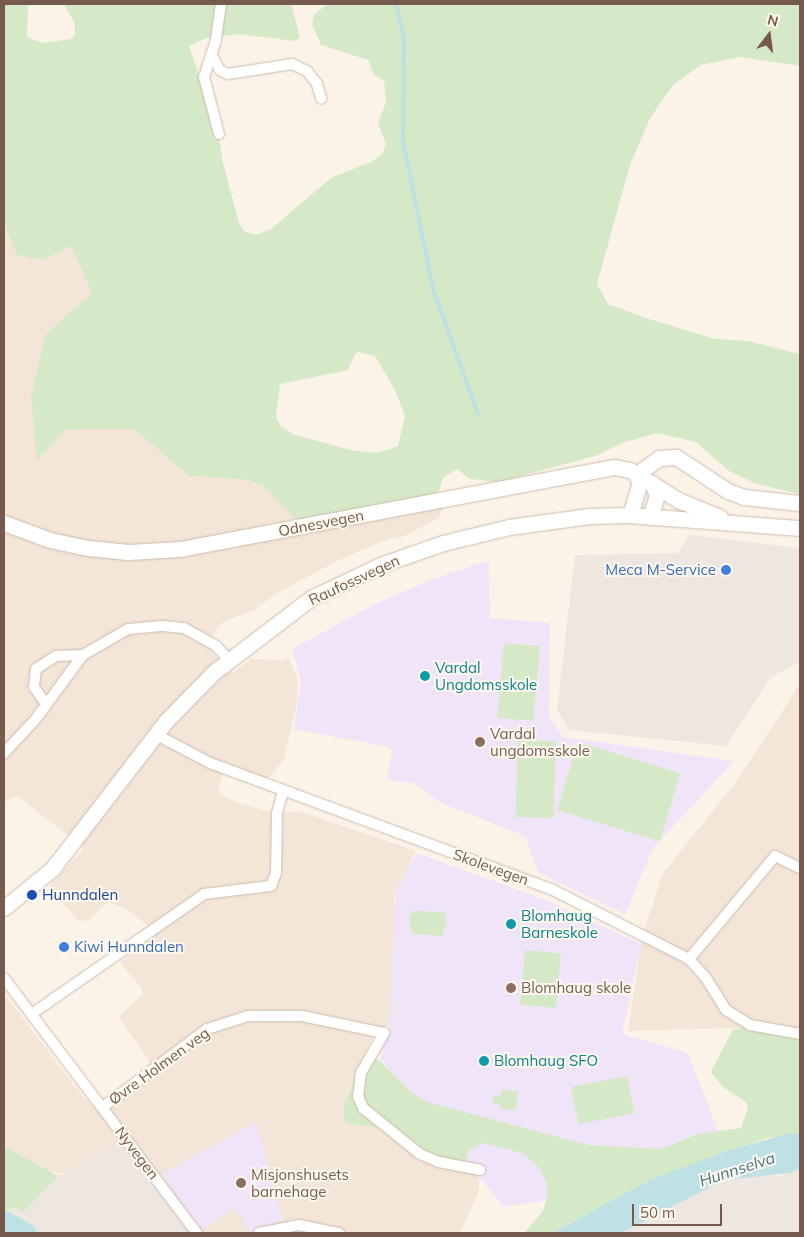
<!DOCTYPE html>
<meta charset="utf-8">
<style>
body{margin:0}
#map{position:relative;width:804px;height:1237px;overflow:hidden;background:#fcf3e8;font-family:Mulish,sans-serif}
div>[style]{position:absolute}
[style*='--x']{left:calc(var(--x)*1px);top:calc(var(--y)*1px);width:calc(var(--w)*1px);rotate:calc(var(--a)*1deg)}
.residential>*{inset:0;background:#f3e5d7}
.industrial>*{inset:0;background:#ede6e1}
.education>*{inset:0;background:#f0e5f8}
.green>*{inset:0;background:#d6e9c7;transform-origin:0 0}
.water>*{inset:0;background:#bde1e5}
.stream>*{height:4px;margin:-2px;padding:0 2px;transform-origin:2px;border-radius:2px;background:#bde1e5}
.river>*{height:21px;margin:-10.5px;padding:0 10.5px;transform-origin:10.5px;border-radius:10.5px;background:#bde1e5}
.roads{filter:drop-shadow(0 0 1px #cdbbae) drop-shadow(0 0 1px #cdbbae)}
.street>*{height:10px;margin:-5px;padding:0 5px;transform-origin:5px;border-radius:5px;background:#fff}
.secondary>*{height:15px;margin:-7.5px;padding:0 7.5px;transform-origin:7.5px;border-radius:7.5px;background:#fff}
.dots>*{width:14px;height:14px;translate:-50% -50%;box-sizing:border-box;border:2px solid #fef8ef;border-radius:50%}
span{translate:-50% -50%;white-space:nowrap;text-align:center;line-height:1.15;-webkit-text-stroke:4px #fef8ef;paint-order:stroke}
.street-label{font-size:15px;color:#755a4d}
.shop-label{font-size:15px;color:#366cbe}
.right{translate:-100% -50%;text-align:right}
.left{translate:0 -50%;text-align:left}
.culture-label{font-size:15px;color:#0d838f}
.education-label{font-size:15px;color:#785e54}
.transit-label{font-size:15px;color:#164399}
.water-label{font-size:16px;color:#447880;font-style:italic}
.frame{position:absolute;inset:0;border:5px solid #755a4d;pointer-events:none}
.north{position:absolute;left:744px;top:10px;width:50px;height:50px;-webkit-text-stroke:4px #fef8ef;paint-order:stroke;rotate:15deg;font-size:14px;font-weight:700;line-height:20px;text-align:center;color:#755a4d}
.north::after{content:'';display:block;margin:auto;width:18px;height:22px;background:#755a4d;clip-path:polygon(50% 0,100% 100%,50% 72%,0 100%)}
.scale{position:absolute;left:632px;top:1204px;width:90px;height:22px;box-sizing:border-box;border:2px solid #755a4d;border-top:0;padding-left:6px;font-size:15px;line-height:18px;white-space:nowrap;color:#755a4d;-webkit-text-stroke:4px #fef8ef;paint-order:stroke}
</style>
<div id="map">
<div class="residential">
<i style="clip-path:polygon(4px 223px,16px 254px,21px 256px,43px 260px,71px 246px,92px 293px,46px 334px,38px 461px,66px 429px,134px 429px,189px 476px,248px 480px,263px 486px,301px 525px,434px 506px,443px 508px,439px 518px,404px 536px,382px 541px,335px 562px,276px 594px,254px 610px,223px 622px,212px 635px,209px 646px,213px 655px,234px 672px,251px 659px,284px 660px,288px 657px,297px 676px,297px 704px,284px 759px,271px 776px,266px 778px,233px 769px,223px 773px,218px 788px,220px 793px,235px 802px,277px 814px,299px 811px,416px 851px,394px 896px,398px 931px,389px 1025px,374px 1033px,343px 1108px,347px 1124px,379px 1128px,478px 1175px,479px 1191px,460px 1233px,205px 1233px,140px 1145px,126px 1137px,64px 1174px,53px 1172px,4px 1196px,4px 994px,84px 1098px,100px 1113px,151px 1080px,156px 1071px,119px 1017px,143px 994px,142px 988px,120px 963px,154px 936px,154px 931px,128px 910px,108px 902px,88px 921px,77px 920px,49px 886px,83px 850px,80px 845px,17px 796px,4px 802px)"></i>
<i style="clip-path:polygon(800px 684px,800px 1032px,735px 1028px,628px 1031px,642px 937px,663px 873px,736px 782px)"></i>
</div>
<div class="industrial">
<i style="clip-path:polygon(690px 535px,800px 548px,800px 662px,771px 677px,726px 746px,569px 730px,557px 710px,575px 555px,677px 553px)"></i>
<i style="clip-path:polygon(126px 1137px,140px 1145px,205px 1233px,4px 1233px,9px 1210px,15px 1209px,52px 1177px,64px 1174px)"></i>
<i style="clip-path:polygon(800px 1169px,800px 1233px,621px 1233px,724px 1180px,764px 1175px,781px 1176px)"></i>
</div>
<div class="education">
<i style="clip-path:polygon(489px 560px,490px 618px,550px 623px,549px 716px,563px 737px,734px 761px,653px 848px,625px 914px,539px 873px,525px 836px,441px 803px,414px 783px,387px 780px,392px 751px,389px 747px,294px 729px,301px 681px,292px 649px,375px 604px,435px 578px)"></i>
<i style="clip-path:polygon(417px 853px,546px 900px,641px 944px,622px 1034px,688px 1053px,725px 1149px,603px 1191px,504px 1207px,380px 1059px,389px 1031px,396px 891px)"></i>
<i style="clip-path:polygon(256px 1122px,283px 1219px,251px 1233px,235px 1208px,202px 1230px,162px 1174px)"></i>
</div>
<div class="green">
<i style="clip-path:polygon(evenodd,4px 4px,28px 4px,27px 37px,43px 43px,71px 39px,75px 35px,75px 24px,64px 4px,291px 4px,299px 33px,300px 38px,295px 41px,239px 34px,206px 38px,189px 46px,218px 130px,223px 163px,239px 223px,245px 232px,256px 235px,271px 229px,331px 178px,373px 161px,382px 154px,386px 144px,378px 123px,386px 102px,384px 81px,374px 75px,368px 60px,321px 45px,312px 25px,314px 14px,328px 4px,800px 4px,800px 66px,740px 57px,701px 65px,673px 85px,650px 118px,630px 165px,597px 284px,608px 304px,646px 318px,715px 339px,748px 341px,800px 354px,800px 494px,754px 483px,729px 471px,696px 442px,658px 433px,625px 442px,595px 456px,498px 482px,470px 479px,457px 469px,443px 478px,434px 506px,395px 517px,301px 525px,263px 486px,248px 480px,189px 476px,134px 429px,67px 429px,37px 461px,31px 396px,46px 334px,92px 293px,71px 246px,43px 260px,21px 256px,16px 254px,4px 223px,4px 4px,359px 352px,375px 356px,395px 390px,405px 416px,398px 446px,377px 453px,355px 451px,295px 435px,281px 427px,276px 417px,280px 384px,348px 370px,355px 354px,359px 352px)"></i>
<i style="left:504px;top:643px;width:36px;height:75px;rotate:5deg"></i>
<i style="left:518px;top:740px;width:38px;height:77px;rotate:2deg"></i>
<i style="left:578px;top:742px;width:107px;height:71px;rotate:17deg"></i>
<i style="clip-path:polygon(413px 911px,444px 912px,447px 921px,442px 936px,412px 934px,409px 918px)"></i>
<i style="left:525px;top:950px;width:36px;height:55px;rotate:5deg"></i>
<i style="clip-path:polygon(746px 1027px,800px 1032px,800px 1134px,767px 1138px,650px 1180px,552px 1233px,524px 1233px,543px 1211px,547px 1195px,547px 1183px,539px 1168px,523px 1153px,483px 1143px,469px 1151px,462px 1170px,429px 1163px,409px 1153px,379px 1128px,347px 1124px,344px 1119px,343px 1108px,365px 1055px,380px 1061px,412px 1093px,427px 1102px,588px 1145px,661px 1149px,698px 1134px,741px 1128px,748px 1108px,746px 1102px,723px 1087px,712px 1074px,712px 1069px,733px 1030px)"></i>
<i style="left:627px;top:1076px;width:38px;height:57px;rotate:79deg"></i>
<i style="clip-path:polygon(502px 1090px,518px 1091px,516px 1110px,500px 1109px,500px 1104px,493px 1103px,493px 1095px,501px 1096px)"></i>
<i style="clip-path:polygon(4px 1146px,58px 1176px,23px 1212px,16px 1208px,4px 1211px)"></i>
</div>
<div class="water">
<i style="clip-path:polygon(789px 1133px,800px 1134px,800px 1169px,791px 1173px,724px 1180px,621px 1233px,552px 1233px,650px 1180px,724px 1152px)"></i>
</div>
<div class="stream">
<i style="--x:396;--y:4;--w:37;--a:77"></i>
<i style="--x:404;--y:40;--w:101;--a:90.6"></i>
<i style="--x:403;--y:141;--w:151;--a:78.5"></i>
<i style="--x:433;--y:289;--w:133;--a:70.2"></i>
</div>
<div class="river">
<i style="--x:4;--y:1221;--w:25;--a:29"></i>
</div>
<div class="roads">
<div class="street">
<i style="--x:211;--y:54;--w:18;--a:61"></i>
<i style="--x:220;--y:70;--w:9;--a:27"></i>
<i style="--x:228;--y:74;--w:65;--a:-8.9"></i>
<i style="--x:292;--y:64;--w:17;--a:25"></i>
<i style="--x:307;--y:71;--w:16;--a:52"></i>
<i style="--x:317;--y:84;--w:15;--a:74"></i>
<i style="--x:219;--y:134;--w:59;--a:-104.7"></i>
<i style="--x:204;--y:77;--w:40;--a:-72"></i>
<i style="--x:216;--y:39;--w:35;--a:-82"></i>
<i style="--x:46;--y:704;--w:21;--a:-125"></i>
<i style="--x:34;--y:687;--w:18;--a:-84"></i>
<i style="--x:36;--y:669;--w:24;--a:-33"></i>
<i style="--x:56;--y:656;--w:27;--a:-2"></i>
<i style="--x:155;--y:734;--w:62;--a:27.8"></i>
<i style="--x:210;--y:763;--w:364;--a:20.3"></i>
<i style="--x:551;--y:889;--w:155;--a:26.9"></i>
<i style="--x:689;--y:959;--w:25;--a:48"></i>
<i style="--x:706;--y:978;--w:38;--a:58"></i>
<i style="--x:726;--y:1010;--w:28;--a:32"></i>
<i style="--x:750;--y:1025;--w:51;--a:10.2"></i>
<i style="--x:4;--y:753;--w:45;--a:-46.8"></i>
<i style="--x:35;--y:720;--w:81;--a:-53.6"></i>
<i style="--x:83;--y:655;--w:52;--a:-30"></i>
<i style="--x:128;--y:629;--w:34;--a:-5"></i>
<i style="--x:162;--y:626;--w:22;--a:5"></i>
<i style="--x:184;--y:628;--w:37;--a:29"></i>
<i style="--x:216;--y:646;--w:19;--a:47"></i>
<i style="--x:689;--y:959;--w:134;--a:-50.1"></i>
<i style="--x:775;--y:856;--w:28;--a:26"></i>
<i style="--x:4;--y:978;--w:320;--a:52.9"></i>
<i style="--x:33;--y:1013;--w:208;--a:-34.8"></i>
<i style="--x:204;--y:894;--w:67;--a:-6.8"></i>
<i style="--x:271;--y:886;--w:14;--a:-69"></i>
<i style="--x:276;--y:873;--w:60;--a:-89"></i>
<i style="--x:277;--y:813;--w:23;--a:-75"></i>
<i style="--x:103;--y:1107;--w:130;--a:-36.9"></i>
<i style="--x:207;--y:1029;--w:43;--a:-17.6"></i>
<i style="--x:248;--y:1016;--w:54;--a:0"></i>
<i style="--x:302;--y:1016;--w:84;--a:11.7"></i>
<i style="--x:384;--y:1033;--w:46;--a:119.9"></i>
<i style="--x:361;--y:1073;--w:23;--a:97"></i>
<i style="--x:358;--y:1096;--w:13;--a:67"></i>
<i style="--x:363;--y:1108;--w:73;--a:38.9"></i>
<i style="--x:420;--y:1154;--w:21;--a:23"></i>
<i style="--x:439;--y:1162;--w:42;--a:11"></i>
<i style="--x:259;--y:1233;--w:41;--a:-11.3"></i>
<i style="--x:299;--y:1225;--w:41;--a:11.3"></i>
</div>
<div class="secondary">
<i style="--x:637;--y:474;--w:27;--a:-36"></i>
<i style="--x:659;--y:458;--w:17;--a:-3"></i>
<i style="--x:676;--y:457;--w:62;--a:33.2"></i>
<i style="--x:728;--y:491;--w:17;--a:21"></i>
<i style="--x:744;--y:497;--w:56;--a:6.1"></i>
<i style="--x:630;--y:515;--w:31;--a:-73"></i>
<i style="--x:639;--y:485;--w:11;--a:-100"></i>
<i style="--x:650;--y:517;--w:22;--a:-72"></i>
<i style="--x:657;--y:496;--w:14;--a:-111"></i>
<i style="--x:4;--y:523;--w:49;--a:20.3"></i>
<i style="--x:50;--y:540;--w:40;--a:12"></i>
<i style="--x:89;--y:548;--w:39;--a:6"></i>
<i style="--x:128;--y:552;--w:52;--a:-3.3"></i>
<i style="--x:180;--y:549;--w:442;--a:-10.7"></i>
<i style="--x:614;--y:467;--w:16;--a:11"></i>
<i style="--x:630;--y:470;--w:57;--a:32"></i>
<i style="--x:678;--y:500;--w:45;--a:22"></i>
<i style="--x:4;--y:908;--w:62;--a:-39.1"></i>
<i style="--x:52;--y:869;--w:187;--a:-52.4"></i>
<i style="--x:166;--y:721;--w:69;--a:-45.6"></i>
<i style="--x:214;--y:672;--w:122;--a:-37.3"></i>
<i style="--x:311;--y:598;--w:80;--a:-25.3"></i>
<i style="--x:383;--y:564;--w:64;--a:-19.3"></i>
<i style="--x:443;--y:543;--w:68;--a:-13.6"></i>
<i style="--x:509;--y:527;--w:81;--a:-7.8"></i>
<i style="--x:589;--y:516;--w:41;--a:-1.4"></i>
<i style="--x:630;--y:515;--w:170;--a:4.4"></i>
</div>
</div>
<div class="dots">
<i style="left:726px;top:570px;background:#3f7fe0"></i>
<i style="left:425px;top:676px;background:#0f9aa8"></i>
<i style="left:480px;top:742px;background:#8d6e63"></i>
<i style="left:32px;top:895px;background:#1a4fb4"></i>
<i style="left:511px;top:924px;background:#0f9aa8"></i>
<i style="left:64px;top:947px;background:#3f7fe0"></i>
<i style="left:511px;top:988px;background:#8d6e63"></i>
<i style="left:484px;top:1061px;background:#0f9aa8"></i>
<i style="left:241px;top:1183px;background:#8d6e63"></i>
</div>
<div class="street-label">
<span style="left:321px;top:523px;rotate:-11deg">Odnesvegen</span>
<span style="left:354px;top:580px;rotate:-25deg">Raufossvegen</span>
<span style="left:491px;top:867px;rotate:20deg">Skolevegen</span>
<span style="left:159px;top:1066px;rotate:-36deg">Øvre Holmen veg</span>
<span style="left:137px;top:1153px;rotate:53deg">Nyvegen</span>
</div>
<div class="shop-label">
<span class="right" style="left:716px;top:570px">Meca M-Service</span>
<span class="left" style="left:74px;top:947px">Kiwi Hunndalen</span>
</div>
<div class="culture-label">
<span class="left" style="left:435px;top:676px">Vardal<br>Ungdomsskole</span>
<span class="left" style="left:521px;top:924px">Blomhaug<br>Barneskole</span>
<span class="left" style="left:494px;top:1061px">Blomhaug SFO</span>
</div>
<div class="education-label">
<span class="left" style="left:490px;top:742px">Vardal<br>ungdomsskole</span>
<span class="left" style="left:521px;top:988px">Blomhaug skole</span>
<span class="left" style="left:251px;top:1183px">Misjonshusets<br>barnehage</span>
</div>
<div class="transit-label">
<span class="left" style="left:42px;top:895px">Hunndalen</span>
</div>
<div class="water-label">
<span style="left:737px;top:1169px;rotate:-18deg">Hunnselva</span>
</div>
<div class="frame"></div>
<div class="north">N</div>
<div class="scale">50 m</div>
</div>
